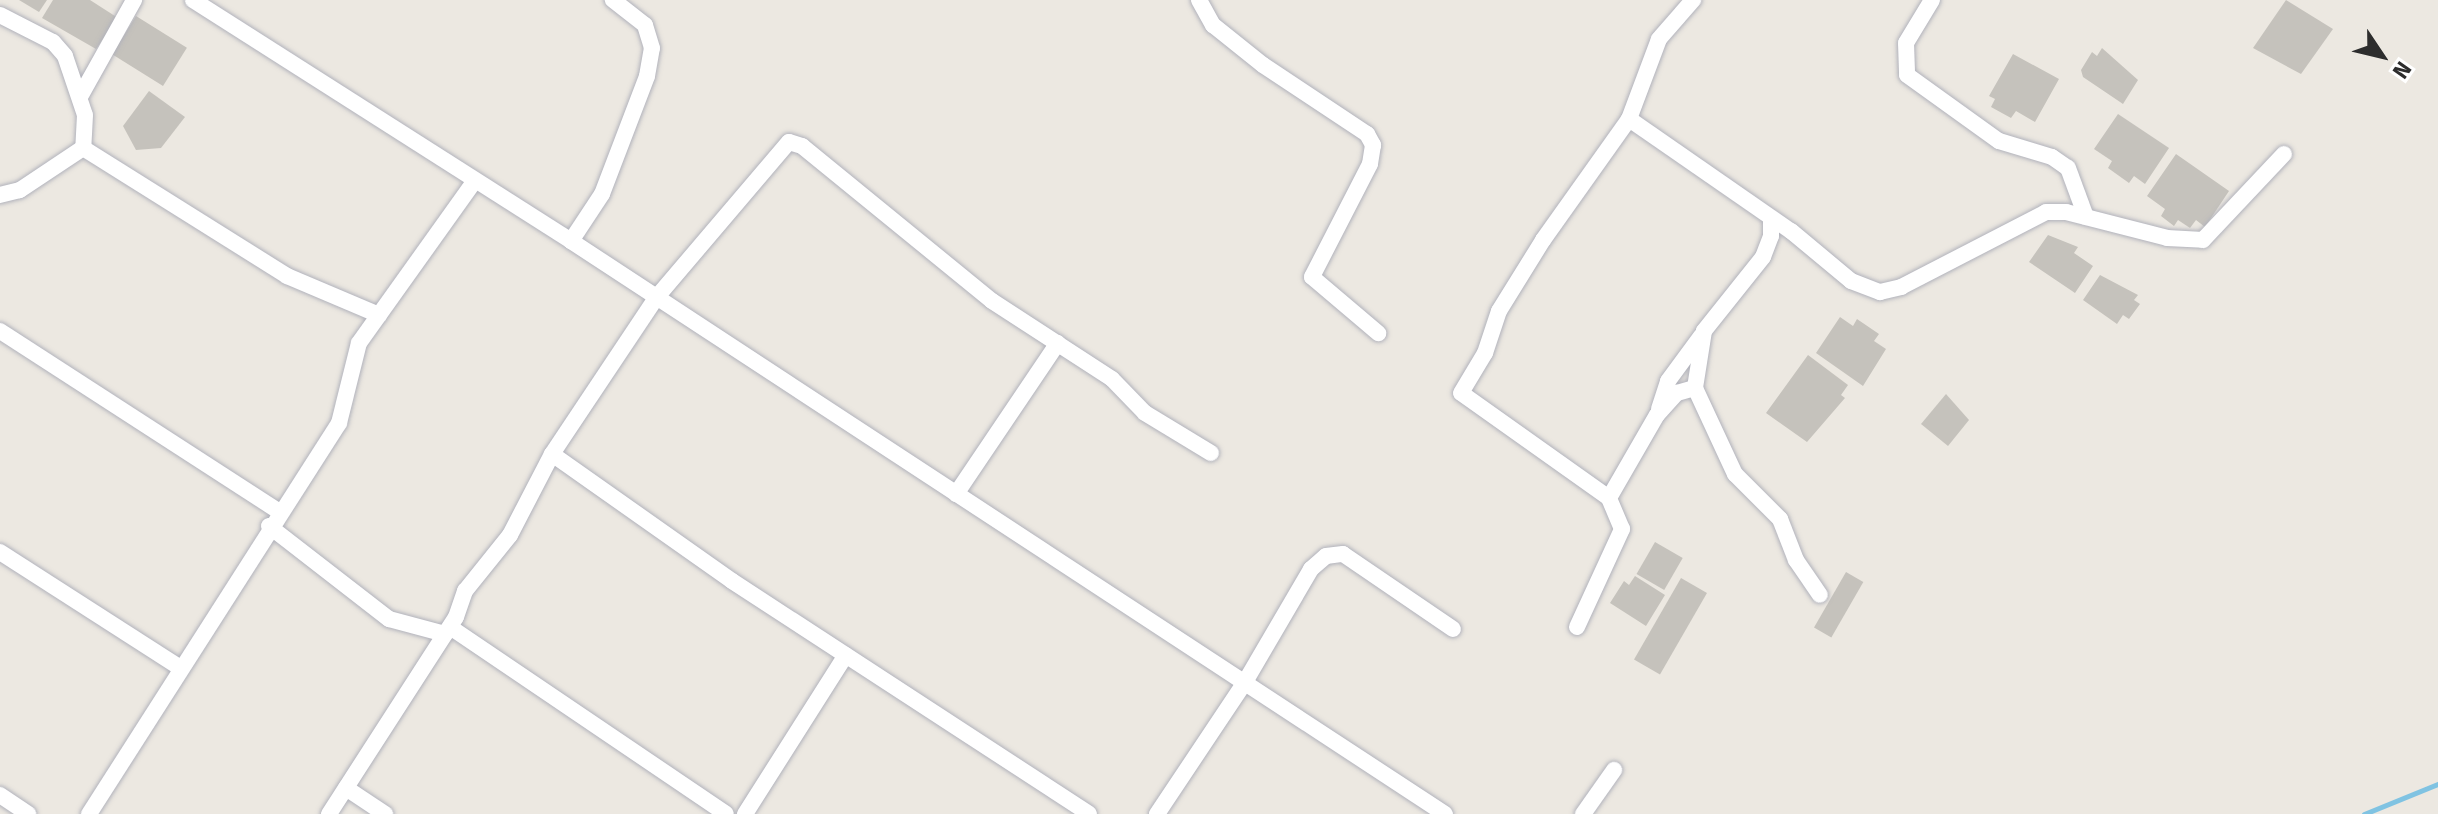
<!DOCTYPE html>
<style>
body{margin:0}
#map{position:relative;width:2438px;height:814px;overflow:hidden;background:#ece8e1;font-family:"Fira Sans",sans-serif}
div>[style]{position:absolute}
[style*='--x']{left:calc(var(--x)*1px);top:calc(var(--y)*1px);width:calc(var(--w)*1px);rotate:calc(var(--a)*1deg)}
.stream>*{height:5px;margin:-2.5px;padding:0 2.5px;transform-origin:2.5px;border-radius:2.5px;background:#80c3e2}
.building>*{inset:0;background:#c5c2bc;transform-origin:0 0}
.roads{filter:drop-shadow(0 0 2px #b1b2bb) drop-shadow(0 0 2px #b1b2bb)}
.minor>*{height:16px;margin:-8px;padding:0 8px;transform-origin:8px;border-radius:8px;background:#fff}
span{translate:-50% -50%;white-space:nowrap;text-align:center;line-height:1.15;-webkit-text-stroke:7px #fff;paint-order:stroke}
.north{position:absolute;left:2342px;top:16px;width:80px;height:80px;-webkit-text-stroke:6px #fff;paint-order:stroke;rotate:125deg;font-size:22px;font-weight:700;line-height:32px;text-align:center;color:#2d2d2d}
.north::after{content:'';display:block;margin:auto;width:28px;height:36px;background:#2d2d2d;clip-path:polygon(50% 0,100% 100%,50% 72%,0 100%)}
</style>
<div id="map">
<div class="stream">
<i style="--x:2364;--y:814;--w:80;--a:-22.1"></i>
</div>
<div class="building">
<i style="clip-path:polygon(19px 0,47px 0,39px 12px)"></i>
<i style="clip-path:polygon(53px 0,90px 0,118px 18px,96px 49px,42px 18px)"></i>
<i style="clip-path:polygon(2286px 0,2333px 29px,2301px 74px,2253px 48px)"></i>
<i style="left:136px;top:16px;width:60px;height:45px;rotate:32deg"></i>
<i style="clip-path:polygon(2102px 48px,2138px 80px,2123px 104px,2083px 77px,2081px 70px,2092px 52px,2097px 56px)"></i>
<i style="clip-path:polygon(2013px 54px,2059px 79px,2035px 122px,2016px 111px,2011px 118px,1991px 107px,1995px 99px,1989px 96px)"></i>
<i style="clip-path:polygon(149px 91px,185px 117px,161px 148px,136px 150px,123px 126px)"></i>
<i style="clip-path:polygon(2118px 114px,2169px 148px,2145px 184px,2134px 176px,2129px 183px,2108px 168px,2112px 161px,2094px 149px)"></i>
<i style="clip-path:polygon(2176px 154px,2229px 191px,2205px 227px,2196px 220px,2190px 228px,2178px 220px,2174px 226px,2161px 216px,2165px 209px,2147px 196px)"></i>
<i style="clip-path:polygon(2048px 235px,2078px 247px,2074px 253px,2093px 266px,2075px 293px,2029px 262px)"></i>
<i style="clip-path:polygon(2100px 275px,2138px 295px,2134px 300px,2140px 304px,2129px 319px,2123px 315px,2117px 324px,2083px 300px)"></i>
<i style="clip-path:polygon(1840px 317px,1853px 326px,1857px 319px,1879px 334px,1874px 341px,1886px 349px,1863px 386px,1816px 353px)"></i>
<i style="clip-path:polygon(1808px 355px,1848px 385px,1841px 395px,1845px 398px,1807px 442px,1766px 413px)"></i>
<i style="clip-path:polygon(1946px 394px,1969px 420px,1948px 446px,1921px 424px)"></i>
<i style="left:1655px;top:542px;width:32px;height:37px;rotate:30deg"></i>
<i style="left:1846px;top:572px;width:20px;height:64px;rotate:30deg"></i>
<i style="clip-path:polygon(1635px 576px,1665px 595px,1646px 626px,1610px 603px,1624px 581px,1629px 585px)"></i>
<i style="left:1681px;top:578px;width:30px;height:94px;rotate:30deg"></i>
</div>
<div class="roads">
<div class="minor">
<i style="--x:193;--y:0;--w:448;--a:32.5"></i>
<i style="--x:571;--y:241;--w:1045;--a:33.25"></i>
<i style="--x:1199;--y:0;--w:29;--a:61"></i>
<i style="--x:1213;--y:25;--w:64;--a:38.7"></i>
<i style="--x:1263;--y:65;--w:125;--a:33.6"></i>
<i style="--x:1367;--y:134;--w:13;--a:61"></i>
<i style="--x:1373;--y:145;--w:19;--a:99"></i>
<i style="--x:1370;--y:164;--w:127;--a:117.2"></i>
<i style="--x:1312;--y:277;--w:87;--a:40.3"></i>
<i style="--x:1932;--y:0;--w:50;--a:121.2"></i>
<i style="--x:1906;--y:43;--w:32;--a:88"></i>
<i style="--x:1907;--y:75;--w:113;--a:35.7"></i>
<i style="--x:1999;--y:141;--w:55;--a:16.8"></i>
<i style="--x:2052;--y:157;--w:19;--a:35"></i>
<i style="--x:2068;--y:168;--w:52;--a:69.8"></i>
<i style="--x:0;--y:15;--w:59;--a:27"></i>
<i style="--x:53;--y:42;--w:18;--a:49"></i>
<i style="--x:65;--y:56;--w:62;--a:71.3"></i>
<i style="--x:85;--y:115;--w:33;--a:93"></i>
<i style="--x:83;--y:148;--w:76;--a:146.3"></i>
<i style="--x:20;--y:190;--w:21;--a:166"></i>
<i style="--x:81;--y:95;--w:109;--a:-60.8"></i>
<i style="--x:1629;--y:119;--w:197;--a:34.7"></i>
<i style="--x:1791;--y:231;--w:78;--a:39.8"></i>
<i style="--x:1851;--y:281;--w:31;--a:21"></i>
<i style="--x:1880;--y:292;--w:22;--a:-13"></i>
<i style="--x:1901;--y:287;--w:163;--a:-27.3"></i>
<i style="--x:2046;--y:212;--w:20;--a:0"></i>
<i style="--x:2066;--y:212;--w:104;--a:14.4"></i>
<i style="--x:2167;--y:238;--w:36;--a:3"></i>
<i style="--x:2203;--y:240;--w:118;--a:-46.7"></i>
<i style="--x:83;--y:148;--w:241;--a:32.1"></i>
<i style="--x:287;--y:276;--w:100;--a:23"></i>
<i style="--x:1771;--y:219;--w:17;--a:90"></i>
<i style="--x:1771;--y:236;--w:22;--a:111"></i>
<i style="--x:1763;--y:257;--w:95;--a:128.6"></i>
<i style="--x:1704;--y:331;--w:58;--a:99"></i>
<i style="--x:1695;--y:388;--w:95;--a:65.1"></i>
<i style="--x:1735;--y:474;--w:64;--a:45"></i>
<i style="--x:1780;--y:519;--w:44;--a:68.7"></i>
<i style="--x:1796;--y:560;--w:42;--a:55.6"></i>
<i style="--x:571;--y:241;--w:56;--a:-56.6"></i>
<i style="--x:602;--y:194;--w:126;--a:-69.1"></i>
<i style="--x:647;--y:76;--w:28;--a:-80"></i>
<i style="--x:652;--y:48;--w:24;--a:-107"></i>
<i style="--x:645;--y:25;--w:41;--a:-142"></i>
<i style="--x:0;--y:331;--w:331;--a:32.9"></i>
<i style="--x:1659;--y:409;--w:29;--a:-72"></i>
<i style="--x:1668;--y:381;--w:56;--a:-53.7"></i>
<i style="--x:552;--y:454;--w:220;--a:35.2"></i>
<i style="--x:732;--y:581;--w:426;--a:33.1"></i>
<i style="--x:956;--y:494;--w:182;--a:-56"></i>
<i style="--x:1609;--y:498;--w:181;--a:-144.6"></i>
<i style="--x:1461;--y:393;--w:47;--a:-59"></i>
<i style="--x:1485;--y:353;--w:44;--a:-71.6"></i>
<i style="--x:1499;--y:311;--w:84;--a:-58.2"></i>
<i style="--x:1543;--y:240;--w:148;--a:-54.6"></i>
<i style="--x:1629;--y:119;--w:85;--a:-69.4"></i>
<i style="--x:1659;--y:39;--w:52;--a:-48.9"></i>
<i style="--x:269;--y:526;--w:152;--a:37.8"></i>
<i style="--x:389;--y:619;--w:58;--a:15"></i>
<i style="--x:0;--y:552;--w:213;--a:32.7"></i>
<i style="--x:450;--y:627;--w:333;--a:34.1"></i>
<i style="--x:1577;--y:627;--w:108;--a:-65.3"></i>
<i style="--x:1622;--y:529;--w:34;--a:-113"></i>
<i style="--x:1609;--y:498;--w:96;--a:-60"></i>
<i style="--x:1657;--y:415;--w:30;--a:-48"></i>
<i style="--x:1677;--y:393;--w:19;--a:-16"></i>
<i style="--x:346;--y:788;--w:47;--a:33.7"></i>
<i style="--x:0;--y:795;--w:34;--a:34"></i>
<i style="--x:89;--y:814;--w:464;--a:-57.4"></i>
<i style="--x:339;--y:423;--w:82;--a:-76"></i>
<i style="--x:359;--y:343;--w:198;--a:-54.5"></i>
<i style="--x:329;--y:814;--w:234;--a:-57.2"></i>
<i style="--x:456;--y:617;--w:28;--a:-71"></i>
<i style="--x:465;--y:591;--w:72;--a:-51.2"></i>
<i style="--x:510;--y:535;--w:91;--a:-62.6"></i>
<i style="--x:552;--y:454;--w:187;--a:-56.3"></i>
<i style="--x:656;--y:298;--w:205;--a:-49.6"></i>
<i style="--x:789;--y:142;--w:14;--a:17"></i>
<i style="--x:802;--y:146;--w:245;--a:39.2"></i>
<i style="--x:992;--y:301;--w:143;--a:33"></i>
<i style="--x:1112;--y:379;--w:47;--a:45.9"></i>
<i style="--x:1145;--y:413;--w:77;--a:31.2"></i>
<i style="--x:745;--y:814;--w:188;--a:-57.6"></i>
<i style="--x:1157;--y:814;--w:159;--a:-56.3"></i>
<i style="--x:1245;--y:682;--w:131;--a:-59.7"></i>
<i style="--x:1311;--y:569;--w:20;--a:-41"></i>
<i style="--x:1326;--y:556;--w:17;--a:-7"></i>
<i style="--x:1343;--y:554;--w:133;--a:34.3"></i>
<i style="--x:1583;--y:814;--w:54;--a:-54.8"></i>
</div>
</div>
<div class="north">N</div>
</div>
